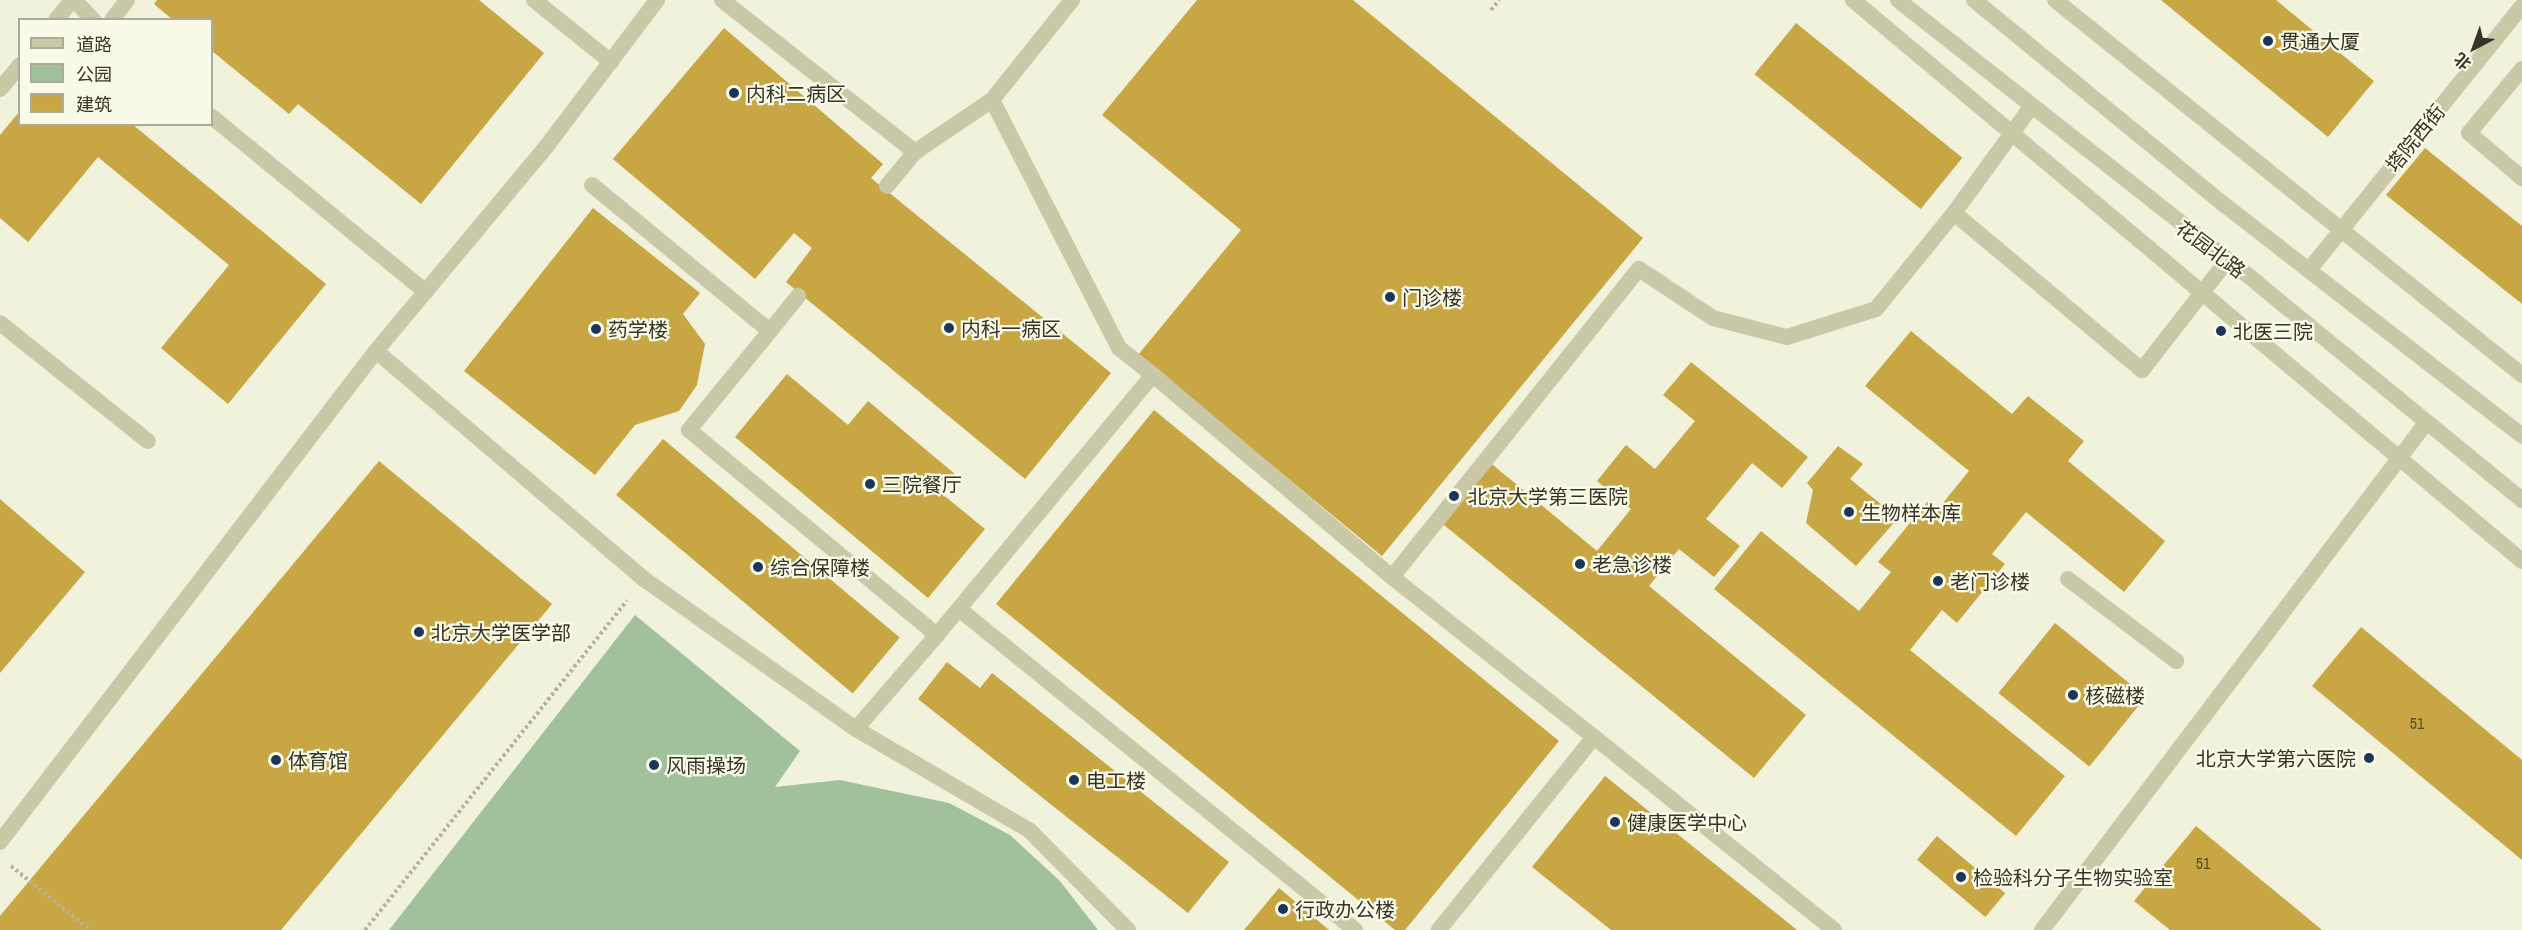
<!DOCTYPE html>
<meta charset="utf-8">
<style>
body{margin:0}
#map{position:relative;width:2522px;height:930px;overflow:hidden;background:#f1f2db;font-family:"Archivo Narrow","Noto Sans SC",sans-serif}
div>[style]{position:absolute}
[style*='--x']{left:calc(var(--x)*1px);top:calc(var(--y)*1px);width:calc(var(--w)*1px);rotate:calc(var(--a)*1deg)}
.green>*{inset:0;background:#a1c19b}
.building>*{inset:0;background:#c8a643;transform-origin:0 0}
.path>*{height:4px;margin-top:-2px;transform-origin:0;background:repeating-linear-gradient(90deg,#b6b491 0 3px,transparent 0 6px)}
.service>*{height:16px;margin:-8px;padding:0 8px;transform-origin:8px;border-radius:8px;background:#cac9a7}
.minor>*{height:16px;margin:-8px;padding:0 8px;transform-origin:8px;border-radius:8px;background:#cac9a7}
.tertiary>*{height:16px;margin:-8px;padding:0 8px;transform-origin:8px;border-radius:8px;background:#cac9a7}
.dots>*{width:16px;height:16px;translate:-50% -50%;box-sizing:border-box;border:3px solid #f9fae7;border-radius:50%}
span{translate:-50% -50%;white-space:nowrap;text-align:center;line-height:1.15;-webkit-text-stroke:4.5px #f9fae7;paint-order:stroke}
.number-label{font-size:16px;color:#5a502e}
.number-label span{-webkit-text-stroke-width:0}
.poi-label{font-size:20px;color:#363427}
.left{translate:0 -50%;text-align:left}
.right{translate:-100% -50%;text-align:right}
.street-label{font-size:20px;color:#363427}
.legend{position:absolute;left:18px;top:18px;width:195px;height:108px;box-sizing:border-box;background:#f9fae7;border:2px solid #abab9a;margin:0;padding:8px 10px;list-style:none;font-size:18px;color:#363427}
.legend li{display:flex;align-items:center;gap:12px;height:30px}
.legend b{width:30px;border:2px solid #abab9a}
.north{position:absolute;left:2444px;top:18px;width:60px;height:60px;-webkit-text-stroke:4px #f9fae7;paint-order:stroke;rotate:221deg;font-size:16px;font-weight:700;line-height:24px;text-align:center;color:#363427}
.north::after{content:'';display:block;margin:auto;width:21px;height:27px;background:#363427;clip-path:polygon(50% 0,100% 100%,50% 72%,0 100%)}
</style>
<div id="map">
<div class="green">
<i style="clip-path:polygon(635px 615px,800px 751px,775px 787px,840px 780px,949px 803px,1010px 835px,1060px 881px,1098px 930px,389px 930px)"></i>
</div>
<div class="building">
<i style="clip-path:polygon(157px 0,479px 0,544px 53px,421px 204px,298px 104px,289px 114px,212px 51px,212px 20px,173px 20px,154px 4px)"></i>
<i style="clip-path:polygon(1197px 0,1353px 0,1643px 238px,1382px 556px,1138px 355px,1241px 230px,1102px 115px)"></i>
<i style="clip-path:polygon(2161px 0,2276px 0,2374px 81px,2328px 137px)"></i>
<i style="left:1796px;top:23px;width:214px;height:66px;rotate:39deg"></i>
<i style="clip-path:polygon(724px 28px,883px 164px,871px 178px,1111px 373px,1025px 479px,786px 282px,812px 248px,794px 233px,755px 279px,613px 159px)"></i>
<i style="clip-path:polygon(20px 111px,20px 124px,132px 124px,326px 284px,228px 404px,161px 348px,229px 265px,98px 157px,28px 242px,0 218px,0 135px)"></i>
<i style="clip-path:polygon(2425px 148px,2522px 226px,2522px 304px,2386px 195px)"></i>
<i style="clip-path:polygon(593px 208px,700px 293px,683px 314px,705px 344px,697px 385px,679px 411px,635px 425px,595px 475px,464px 371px)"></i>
<i style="clip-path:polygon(1911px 331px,2012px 414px,2028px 396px,2084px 441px,2068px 461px,2165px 541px,2124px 592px,2026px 512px,1992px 554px,2005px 564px,1957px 623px,1942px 610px,1910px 650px,2065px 776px,2016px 836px,1714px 589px,1761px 531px,1859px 611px,1891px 572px,1878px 562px,1928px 501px,1938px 509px,1969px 471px,1865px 386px)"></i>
<i style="clip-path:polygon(1691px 362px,1808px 457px,1782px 488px,1752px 463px,1706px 519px,1740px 546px,1714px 577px,1679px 549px,1649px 586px,1806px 715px,1754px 778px,1433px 516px,1482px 456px,1597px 551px,1631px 509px,1597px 481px,1626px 445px,1655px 469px,1695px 421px,1663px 395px)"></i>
<i style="clip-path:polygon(787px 374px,848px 425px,868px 401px,956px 475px,941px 493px,985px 529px,928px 598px,735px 437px)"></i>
<i style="clip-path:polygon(1154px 410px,1559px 741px,1405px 930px,1395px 930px,996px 604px)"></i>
<i style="left:663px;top:439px;width:309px;height:73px;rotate:40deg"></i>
<i style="clip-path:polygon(1838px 446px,1863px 464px,1850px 479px,1898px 518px,1856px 566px,1806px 523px,1813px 490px,1807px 483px)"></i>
<i style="clip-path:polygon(379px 461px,552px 604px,281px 930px,0 930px,0 916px)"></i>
<i style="clip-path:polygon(0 499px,85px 572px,0 673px)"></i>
<i style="left:2055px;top:623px;width:117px;height:90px;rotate:39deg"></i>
<i style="clip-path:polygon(2361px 627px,2522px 760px,2522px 860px,2312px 686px)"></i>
<i style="clip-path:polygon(947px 662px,980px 688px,992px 673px,1229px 862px,1188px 913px,918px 699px)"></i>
<i style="clip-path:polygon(1605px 776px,1797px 930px,1611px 930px,1532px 867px)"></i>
<i style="clip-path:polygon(2196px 826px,2322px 930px,2170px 930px,2134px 901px)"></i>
<i style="left:1937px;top:836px;width:89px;height:31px;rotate:40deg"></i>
<i style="clip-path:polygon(1279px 888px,1329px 930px,1244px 930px)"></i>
</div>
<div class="path">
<i style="--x:1491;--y:10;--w:13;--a:-51"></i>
<i style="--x:11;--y:866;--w:102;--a:39"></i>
<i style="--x:365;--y:930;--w:421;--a:-51.5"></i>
</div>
<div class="service">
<i style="--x:534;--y:0;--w:99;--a:38.8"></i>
<i style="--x:722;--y:0;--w:246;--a:38.2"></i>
<i style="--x:915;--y:152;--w:44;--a:129.5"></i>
<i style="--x:112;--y:20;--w:25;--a:-53"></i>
<i style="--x:915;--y:152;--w:93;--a:-34"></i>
<i style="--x:992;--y:100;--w:128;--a:-51.3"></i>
<i style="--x:592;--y:185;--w:230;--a:39.4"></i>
<i style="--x:770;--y:331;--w:128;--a:129.3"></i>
<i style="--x:689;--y:430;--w:322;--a:39.6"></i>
<i style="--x:937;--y:635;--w:124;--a:130.8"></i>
<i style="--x:1954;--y:213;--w:245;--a:39.9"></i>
<i style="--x:2142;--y:370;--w:137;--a:-52.1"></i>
<i style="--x:0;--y:323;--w:189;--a:38.6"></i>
<i style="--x:770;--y:331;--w:45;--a:-51.3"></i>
<i style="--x:1153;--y:375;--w:313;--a:40.2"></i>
<i style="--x:1392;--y:577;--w:395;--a:-51.3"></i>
<i style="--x:1639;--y:269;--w:89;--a:33.5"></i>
<i style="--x:1713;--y:318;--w:76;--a:14.4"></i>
<i style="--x:1787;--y:337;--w:93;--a:-17.5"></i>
<i style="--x:1876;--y:309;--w:124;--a:-50.9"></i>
<i style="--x:1954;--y:213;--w:131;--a:-54"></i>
<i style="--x:1392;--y:577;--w:258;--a:38.4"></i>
<i style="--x:1594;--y:737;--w:248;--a:128.8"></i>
<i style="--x:959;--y:609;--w:510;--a:39.03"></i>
<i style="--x:937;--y:635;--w:338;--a:-50.3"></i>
<i style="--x:1153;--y:375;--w:43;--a:-141.5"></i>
<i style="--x:1119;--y:348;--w:279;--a:-117.1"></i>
<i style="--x:1594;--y:737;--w:308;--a:38.8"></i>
</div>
<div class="minor">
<i style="--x:74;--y:0;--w:28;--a:46"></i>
<i style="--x:1853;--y:0;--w:873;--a:39.98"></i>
<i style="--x:2055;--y:0;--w:599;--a:38.76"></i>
<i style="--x:56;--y:20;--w:26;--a:-51"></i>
<i style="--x:2522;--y:69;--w:83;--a:129.6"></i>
<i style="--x:2469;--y:133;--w:70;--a:40.3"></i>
<i style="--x:0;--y:89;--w:31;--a:-50"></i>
<i style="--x:212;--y:117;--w:276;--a:39.3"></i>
<i style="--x:2309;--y:270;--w:339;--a:-51.1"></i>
<i style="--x:376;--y:351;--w:352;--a:40.4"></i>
<i style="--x:644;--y:579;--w:260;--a:35.3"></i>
<i style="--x:856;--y:729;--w:200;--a:30.3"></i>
<i style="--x:1029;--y:830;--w:141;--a:45.3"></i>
<i style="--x:2068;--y:579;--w:136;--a:37.2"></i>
<i style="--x:0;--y:842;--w:618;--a:-52.56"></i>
<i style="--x:376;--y:351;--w:266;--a:-50.2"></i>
<i style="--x:546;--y:147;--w:184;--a:-52.9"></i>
<i style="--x:2042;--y:930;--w:636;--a:-52.86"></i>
</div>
<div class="tertiary">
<i style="--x:1898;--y:0;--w:457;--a:38.2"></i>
<i style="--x:2257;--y:283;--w:343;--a:39.3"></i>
<i style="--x:1974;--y:0;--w:325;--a:39.3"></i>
<i style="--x:2226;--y:206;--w:375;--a:37.8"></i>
</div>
<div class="dots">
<i style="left:2268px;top:41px;background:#1c3659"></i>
<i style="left:734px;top:93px;background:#1c3659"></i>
<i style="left:1390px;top:297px;background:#1c3659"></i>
<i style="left:949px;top:328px;background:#1c3659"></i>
<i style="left:596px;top:329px;background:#1c3659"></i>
<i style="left:2221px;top:331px;background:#1c3659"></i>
<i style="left:870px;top:484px;background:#1c3659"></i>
<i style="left:1454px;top:496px;background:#1c3659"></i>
<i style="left:1849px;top:512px;background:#1c3659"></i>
<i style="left:1580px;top:564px;background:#1c3659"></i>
<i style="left:758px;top:567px;background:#1c3659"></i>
<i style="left:1938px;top:581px;background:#1c3659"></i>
<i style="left:419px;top:632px;background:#1c3659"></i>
<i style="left:2073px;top:695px;background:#1c3659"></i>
<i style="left:2369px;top:758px;background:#1c3659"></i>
<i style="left:276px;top:760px;background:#1c3659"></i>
<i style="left:654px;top:765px;background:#1c3659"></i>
<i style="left:1074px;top:780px;background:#1c3659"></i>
<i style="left:1615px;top:822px;background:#1c3659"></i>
<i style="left:1961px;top:877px;background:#1c3659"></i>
<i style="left:1283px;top:909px;background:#1c3659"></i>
</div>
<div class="number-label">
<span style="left:2417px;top:723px">51</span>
<span style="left:2203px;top:863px">51</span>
</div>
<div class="poi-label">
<span class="left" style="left:2280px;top:41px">贯通大厦</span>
<span class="left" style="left:746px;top:93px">内科二病区</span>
<span class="left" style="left:1402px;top:297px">门诊楼</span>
<span class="left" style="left:961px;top:328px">内科一病区</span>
<span class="left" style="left:608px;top:329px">药学楼</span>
<span class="left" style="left:2233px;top:331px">北医三院</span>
<span class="left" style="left:882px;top:484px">三院餐厅</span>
<span class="left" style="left:1468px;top:496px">北京大学第三医院</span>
<span class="left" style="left:1861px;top:512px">生物样本库</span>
<span class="left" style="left:1592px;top:564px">老急诊楼</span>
<span class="left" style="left:770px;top:567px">综合保障楼</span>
<span class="left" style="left:1950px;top:581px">老门诊楼</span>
<span class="left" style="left:431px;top:632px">北京大学医学部</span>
<span class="left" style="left:2085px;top:695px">核磁楼</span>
<span class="right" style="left:2356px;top:758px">北京大学第六医院</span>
<span class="left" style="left:288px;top:760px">体育馆</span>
<span class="left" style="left:666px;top:765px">风雨操场</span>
<span class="left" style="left:1086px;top:780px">电工楼</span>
<span class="left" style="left:1627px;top:822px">健康医学中心</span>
<span class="left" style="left:1973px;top:877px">检验科分子生物实验室</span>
<span class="left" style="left:1295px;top:909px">行政办公楼</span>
</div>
<div class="street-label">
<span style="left:2415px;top:138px;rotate:-51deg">塔院西街</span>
<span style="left:2211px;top:249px;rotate:37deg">花园北路</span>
</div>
<ul class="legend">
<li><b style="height:8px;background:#cac9a7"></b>道路</li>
<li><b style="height:16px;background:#a1c19b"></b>公园</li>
<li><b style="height:16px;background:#c8a643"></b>建筑</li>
</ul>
<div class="north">北</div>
</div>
